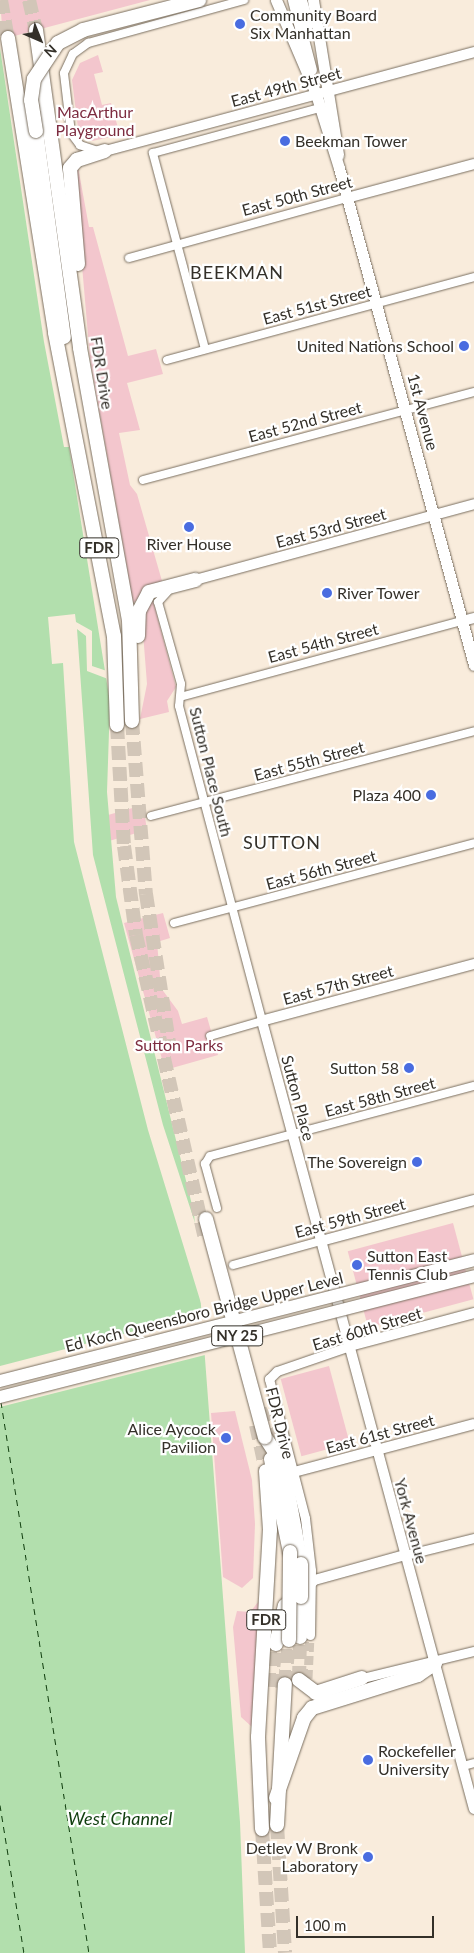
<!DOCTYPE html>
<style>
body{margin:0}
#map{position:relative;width:474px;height:1953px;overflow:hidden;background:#f9ecdc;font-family:Lato,sans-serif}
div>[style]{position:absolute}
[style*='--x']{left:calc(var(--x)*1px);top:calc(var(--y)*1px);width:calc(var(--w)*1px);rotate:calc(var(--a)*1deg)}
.green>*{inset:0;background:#f3c6cd;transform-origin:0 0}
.water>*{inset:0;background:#b2dfad}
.pier>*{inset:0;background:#f9ecdc}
.ferry>*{height:1px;margin-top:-0.5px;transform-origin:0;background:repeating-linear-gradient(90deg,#103e0e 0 6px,transparent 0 11px)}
.tertiary-tunnel>*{height:9px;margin-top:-4.5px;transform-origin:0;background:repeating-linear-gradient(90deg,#d2c6b8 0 9px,transparent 0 13.5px)}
.motorway-tunnel>*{height:14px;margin-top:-7px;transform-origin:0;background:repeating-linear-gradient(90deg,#d2c6b8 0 14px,transparent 0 21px)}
.roads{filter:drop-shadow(0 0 1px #7a6f60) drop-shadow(0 0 1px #7a6f60)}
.minor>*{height:8px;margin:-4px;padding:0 4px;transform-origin:4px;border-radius:4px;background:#fff}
.tertiary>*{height:9px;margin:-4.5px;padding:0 4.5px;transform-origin:4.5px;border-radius:4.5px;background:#fff}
.secondary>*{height:10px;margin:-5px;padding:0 5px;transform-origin:5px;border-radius:5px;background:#fff}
.primary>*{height:11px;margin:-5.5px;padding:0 5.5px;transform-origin:5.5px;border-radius:5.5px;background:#fff}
.motorway>*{height:14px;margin:-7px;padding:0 7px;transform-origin:7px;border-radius:7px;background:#fff}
.bridges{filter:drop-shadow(0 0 1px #7a6f60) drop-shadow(0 0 1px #7a6f60)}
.trunk-bridge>*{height:12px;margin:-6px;padding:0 6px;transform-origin:6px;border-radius:6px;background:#fff}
.motorway-bridge>*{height:14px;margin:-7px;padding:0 7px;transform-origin:7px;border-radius:7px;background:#fff}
.dots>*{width:14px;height:14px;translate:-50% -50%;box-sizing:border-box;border:2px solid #fff;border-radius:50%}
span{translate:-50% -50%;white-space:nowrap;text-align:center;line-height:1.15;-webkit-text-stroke:4.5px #fff;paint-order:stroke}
.shield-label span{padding:1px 4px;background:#fff;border:1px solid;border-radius:4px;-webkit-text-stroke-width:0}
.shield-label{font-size:15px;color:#343029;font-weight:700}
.poi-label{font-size:16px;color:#343029}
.left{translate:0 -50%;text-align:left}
.right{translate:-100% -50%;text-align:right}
.street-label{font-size:16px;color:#343029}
.park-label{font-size:16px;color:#7d2c40}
.neighbourhood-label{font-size:18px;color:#343029;letter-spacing:1px}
.water-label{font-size:18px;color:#103e0e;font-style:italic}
.north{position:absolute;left:15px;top:15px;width:50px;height:50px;-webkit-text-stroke:4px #fff;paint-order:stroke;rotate:136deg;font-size:14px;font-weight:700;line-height:20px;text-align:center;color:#343029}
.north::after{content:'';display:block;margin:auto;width:18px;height:22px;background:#343029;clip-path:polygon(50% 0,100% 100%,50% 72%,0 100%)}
.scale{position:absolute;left:296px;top:1916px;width:138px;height:22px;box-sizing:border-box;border:2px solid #343029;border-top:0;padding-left:6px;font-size:15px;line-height:18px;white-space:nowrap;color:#343029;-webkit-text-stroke:4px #fff;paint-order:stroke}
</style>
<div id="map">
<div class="green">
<i style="clip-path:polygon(0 0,150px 0,3px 39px)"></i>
<i style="clip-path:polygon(98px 55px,103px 72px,94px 74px,102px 105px,111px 103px,120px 135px,92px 141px,78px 128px,72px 80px,80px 63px)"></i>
<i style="clip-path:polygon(78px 167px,89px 227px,93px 227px,128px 356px,156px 349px,163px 374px,127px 383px,140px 430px,119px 433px,130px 485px,137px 494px,162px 581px,133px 603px,90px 358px,74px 173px)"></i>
<i style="clip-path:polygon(152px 597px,176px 687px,167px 701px,169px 712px,140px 719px,147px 684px,142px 620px)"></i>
<i style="clip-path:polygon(143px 805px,147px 830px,109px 841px,108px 815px)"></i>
<i style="clip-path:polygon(163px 913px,170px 938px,157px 942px,161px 988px,178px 1011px,182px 1024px,207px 1017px,218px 1055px,165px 1070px,124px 923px)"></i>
<i style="left:453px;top:1223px;width:79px;height:109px;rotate:75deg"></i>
<i style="left:329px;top:1366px;width:80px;height:50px;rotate:75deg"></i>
<i style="clip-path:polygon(235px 1411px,252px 1480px,255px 1524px,253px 1578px,242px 1588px,223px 1577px,211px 1413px)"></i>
<i style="clip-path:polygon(259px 1601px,252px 1727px,241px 1717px,233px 1627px,237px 1611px,250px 1612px)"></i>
</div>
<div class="water">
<i style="clip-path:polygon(0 48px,44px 342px,64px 447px,69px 447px,110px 702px,107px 792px,116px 897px,194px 1213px,240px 1822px,245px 1953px,0 1953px)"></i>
</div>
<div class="pier">
<i style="clip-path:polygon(75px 614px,76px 622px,92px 631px,92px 666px,107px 671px,108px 679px,87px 671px,86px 636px,77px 629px,93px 855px,163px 1125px,197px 1229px,209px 1354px,0 1407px,0 1366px,204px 1313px,148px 1130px,74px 842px,63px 663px,52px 664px,48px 617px)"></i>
</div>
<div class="ferry">
<i style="--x:1;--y:1402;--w:558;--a:80.93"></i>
<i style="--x:0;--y:1805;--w:150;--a:80.8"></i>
</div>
<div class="tertiary-tunnel">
<i style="--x:308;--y:1678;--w:43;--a:-87.3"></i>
</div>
<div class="motorway-tunnel">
<i style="--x:1;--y:0;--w:39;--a:80"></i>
<i style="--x:29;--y:0;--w:31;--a:77"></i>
<i style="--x:132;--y:721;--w:174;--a:85.4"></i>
<i style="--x:146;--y:894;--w:157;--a:81.2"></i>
<i style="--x:117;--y:725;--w:121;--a:86.7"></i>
<i style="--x:124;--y:846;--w:90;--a:82.3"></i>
<i style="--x:136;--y:935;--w:308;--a:77.2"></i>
<i style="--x:260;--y:1410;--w:48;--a:60.3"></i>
<i style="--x:256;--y:1425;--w:47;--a:77.7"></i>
<i style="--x:299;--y:1680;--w:43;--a:-88.7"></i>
<i style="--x:285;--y:1684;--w:44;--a:-84.8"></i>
<i style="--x:271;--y:1687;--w:43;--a:-83.4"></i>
<i style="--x:277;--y:1825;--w:128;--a:86.4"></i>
<i style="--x:262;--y:1829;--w:124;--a:86.3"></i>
</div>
<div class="roads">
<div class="minor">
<i style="--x:98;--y:151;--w:19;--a:-162"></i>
<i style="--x:80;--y:145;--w:15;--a:-127"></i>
<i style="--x:71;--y:133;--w:60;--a:-96.7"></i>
<i style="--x:64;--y:73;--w:21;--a:-65"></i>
<i style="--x:73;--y:54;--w:19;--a:-36"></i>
<i style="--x:88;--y:43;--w:162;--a:-15.4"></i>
<i style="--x:129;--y:258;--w:226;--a:-15.4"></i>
<i style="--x:205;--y:349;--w:203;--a:-104.9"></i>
<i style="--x:153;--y:153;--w:173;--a:-15.1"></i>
<i style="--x:167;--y:360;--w:318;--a:-15.1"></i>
<i style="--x:143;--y:480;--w:342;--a:-14.9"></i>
<i style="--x:168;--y:591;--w:15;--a:132"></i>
<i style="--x:158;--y:602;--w:85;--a:74.3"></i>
<i style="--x:181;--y:684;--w:22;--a:95"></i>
<i style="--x:179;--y:706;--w:326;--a:75.2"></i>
<i style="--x:262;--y:1021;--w:54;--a:163.9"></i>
<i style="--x:180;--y:697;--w:292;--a:-15.1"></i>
<i style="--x:151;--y:816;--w:334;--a:-14.7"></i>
<i style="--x:174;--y:923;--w:310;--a:-14.9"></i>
<i style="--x:217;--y:1208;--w:46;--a:-105.3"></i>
<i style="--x:205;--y:1164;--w:9;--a:-58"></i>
<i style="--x:210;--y:1156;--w:273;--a:-14.9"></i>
<i style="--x:233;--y:1265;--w:91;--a:-15.3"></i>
<i style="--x:463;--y:1766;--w:11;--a:-15"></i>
</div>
<div class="tertiary">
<i style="--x:405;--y:1555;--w:71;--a:-13.8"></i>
<i style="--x:310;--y:1635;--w:65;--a:-89.1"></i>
<i style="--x:311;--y:1570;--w:52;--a:-96.6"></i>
<i style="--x:305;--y:1518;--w:144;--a:-104.5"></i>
<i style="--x:269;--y:1379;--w:11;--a:-45"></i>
<i style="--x:277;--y:1371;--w:77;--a:-18.9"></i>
<i style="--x:358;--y:1679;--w:119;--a:-13.6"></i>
</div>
<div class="secondary">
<i style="--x:105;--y:151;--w:382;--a:-15"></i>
<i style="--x:347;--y:198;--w:131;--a:-15"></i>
<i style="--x:195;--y:580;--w:289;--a:-15.2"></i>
<i style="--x:462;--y:621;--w:12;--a:-14"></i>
<i style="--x:474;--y:964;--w:220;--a:165"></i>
<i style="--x:262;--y:1021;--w:816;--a:74.94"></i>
<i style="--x:321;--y:1241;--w:158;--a:-15"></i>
<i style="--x:350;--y:1346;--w:128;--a:-14.9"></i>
<i style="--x:294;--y:1472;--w:186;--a:-14.9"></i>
<i style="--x:311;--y:1581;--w:98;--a:-15.5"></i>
</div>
<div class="primary">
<i style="--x:276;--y:0;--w:102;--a:66.9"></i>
<i style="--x:316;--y:94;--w:77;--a:72.7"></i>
<i style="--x:339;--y:168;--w:515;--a:74.8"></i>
<i style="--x:293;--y:0;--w:72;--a:75.6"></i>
<i style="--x:301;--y:0;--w:25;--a:74"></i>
<i style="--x:313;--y:0;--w:157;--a:80.8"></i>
</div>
<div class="motorway">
<i style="--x:36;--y:30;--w:321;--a:82.1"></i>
<i style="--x:80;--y:348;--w:276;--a:79.8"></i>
<i style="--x:129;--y:620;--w:101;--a:88.3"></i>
<i style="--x:8;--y:38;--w:299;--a:80.9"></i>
<i style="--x:55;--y:333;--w:309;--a:79"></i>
<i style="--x:114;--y:636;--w:89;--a:88.1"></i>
<i style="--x:36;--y:131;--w:208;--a:82.3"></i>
<i style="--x:78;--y:264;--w:96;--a:-94.8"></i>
<i style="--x:70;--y:168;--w:11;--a:-49"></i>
<i style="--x:77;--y:160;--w:29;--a:-18"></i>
<i style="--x:138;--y:636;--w:25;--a:-88"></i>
<i style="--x:139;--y:611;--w:21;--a:-62"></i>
<i style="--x:149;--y:592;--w:48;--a:-14.6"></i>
<i style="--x:265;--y:1437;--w:33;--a:57"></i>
<i style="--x:283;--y:1465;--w:101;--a:79.7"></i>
<i style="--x:271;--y:1459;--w:95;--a:78.5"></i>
<i style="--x:300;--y:1637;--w:40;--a:-88.6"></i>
<i style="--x:276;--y:1644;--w:39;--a:-77"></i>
<i style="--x:285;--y:1606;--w:36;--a:-44"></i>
<i style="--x:299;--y:1680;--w:21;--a:37"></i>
<i style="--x:316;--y:1693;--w:48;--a:-18.1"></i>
<i style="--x:276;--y:1798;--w:85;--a:-70.7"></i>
<i style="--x:304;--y:1718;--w:13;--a:-51"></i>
<i style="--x:312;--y:1708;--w:111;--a:-17.3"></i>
<i style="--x:418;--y:1675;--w:21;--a:-35"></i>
<i style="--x:277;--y:1825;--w:141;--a:-86.8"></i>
<i style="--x:262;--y:1829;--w:92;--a:-92.5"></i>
<i style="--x:258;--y:1737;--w:207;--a:-86.7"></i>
<i style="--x:270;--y:1530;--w:59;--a:-93.9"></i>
</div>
</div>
<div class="bridges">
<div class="trunk-bridge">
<i style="--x:0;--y:1381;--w:489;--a:-14.3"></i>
<i style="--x:0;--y:1397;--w:489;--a:-14.3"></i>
</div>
<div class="motorway-bridge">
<i style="--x:36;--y:131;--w:31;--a:-99"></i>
<i style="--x:31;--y:100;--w:21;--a:-82"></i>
<i style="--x:34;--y:79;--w:43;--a:-56.3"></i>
<i style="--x:58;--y:43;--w:28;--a:-27"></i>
<i style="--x:83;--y:30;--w:120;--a:-14.5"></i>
<i style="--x:206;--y:1219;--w:226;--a:74.9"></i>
<i style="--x:301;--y:1564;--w:33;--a:90"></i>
<i style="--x:289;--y:1640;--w:88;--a:-89.3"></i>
</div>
</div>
<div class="dots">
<i style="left:240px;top:24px;background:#496ce0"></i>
<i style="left:285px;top:141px;background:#496ce0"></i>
<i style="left:464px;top:346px;background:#496ce0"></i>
<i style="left:189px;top:527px;background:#496ce0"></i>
<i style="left:327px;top:593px;background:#496ce0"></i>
<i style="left:431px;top:795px;background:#496ce0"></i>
<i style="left:409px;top:1068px;background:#496ce0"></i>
<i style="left:417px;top:1162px;background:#496ce0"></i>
<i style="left:357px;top:1265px;background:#496ce0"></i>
<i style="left:226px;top:1438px;background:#496ce0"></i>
<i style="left:368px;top:1760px;background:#496ce0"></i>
<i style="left:368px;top:1857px;background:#496ce0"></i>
</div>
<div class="shield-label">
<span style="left:99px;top:548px">FDR</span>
<span style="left:237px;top:1336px">NY 25</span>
<span style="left:266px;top:1620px">FDR</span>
</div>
<div class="poi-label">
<span class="left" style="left:250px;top:24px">Community Board<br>Six Manhattan</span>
<span class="left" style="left:295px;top:141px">Beekman Tower</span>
<span class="right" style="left:454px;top:346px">United Nations School</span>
<span style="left:189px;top:544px">River House</span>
<span class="left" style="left:337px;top:593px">River Tower</span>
<span class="right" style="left:421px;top:795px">Plaza 400</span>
<span class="right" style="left:399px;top:1068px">Sutton 58</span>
<span class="right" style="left:407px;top:1162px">The Sovereign</span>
<span class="left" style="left:367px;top:1265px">Sutton East<br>Tennis Club</span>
<span class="right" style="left:216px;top:1438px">Alice Aycock<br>Pavilion</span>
<span class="left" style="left:378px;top:1760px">Rockefeller<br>University</span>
<span class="right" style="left:358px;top:1857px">Detlev W Bronk<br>Laboratory</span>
</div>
<div class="street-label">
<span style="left:286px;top:87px;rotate:-15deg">East 49th Street</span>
<span style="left:297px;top:196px;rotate:-15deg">East 50th Street</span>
<span style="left:317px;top:305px;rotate:-15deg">East 51st Street</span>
<span style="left:102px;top:373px;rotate:81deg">FDR Drive</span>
<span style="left:423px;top:412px;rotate:75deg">1st Avenue</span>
<span style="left:305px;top:422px;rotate:-15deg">East 52nd Street</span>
<span style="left:331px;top:528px;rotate:-15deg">East 53rd Street</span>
<span style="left:323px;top:643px;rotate:-15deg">East 54th Street</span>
<span style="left:309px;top:761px;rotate:-15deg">East 55th Street</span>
<span style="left:211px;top:772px;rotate:76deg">Sutton Place South</span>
<span style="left:321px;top:870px;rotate:-15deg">East 56th Street</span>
<span style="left:338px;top:985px;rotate:-15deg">East 57th Street</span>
<span style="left:380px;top:1097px;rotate:-15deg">East 58th Street</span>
<span style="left:298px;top:1098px;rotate:75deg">Sutton Place</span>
<span style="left:350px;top:1218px;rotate:-15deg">East 59th Street</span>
<span style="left:204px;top:1312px;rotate:-14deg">Ed Koch Queensboro Bridge Upper Level</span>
<span style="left:367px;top:1329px;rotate:-17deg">East 60th Street</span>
<span style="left:280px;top:1423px;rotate:76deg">FDR Drive</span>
<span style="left:380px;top:1434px;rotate:-15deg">East 61st Street</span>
<span style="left:411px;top:1521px;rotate:75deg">York Avenue</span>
</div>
<div class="park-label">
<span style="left:95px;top:121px">MacArthur<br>Playground</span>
<span style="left:179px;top:1045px">Sutton Parks</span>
</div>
<div class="neighbourhood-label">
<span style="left:237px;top:272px">BEEKMAN</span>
<span style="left:282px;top:842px">SUTTON</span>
</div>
<div class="water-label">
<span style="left:120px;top:1818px">West Channel</span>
</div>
<div class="north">N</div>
<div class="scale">100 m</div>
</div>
